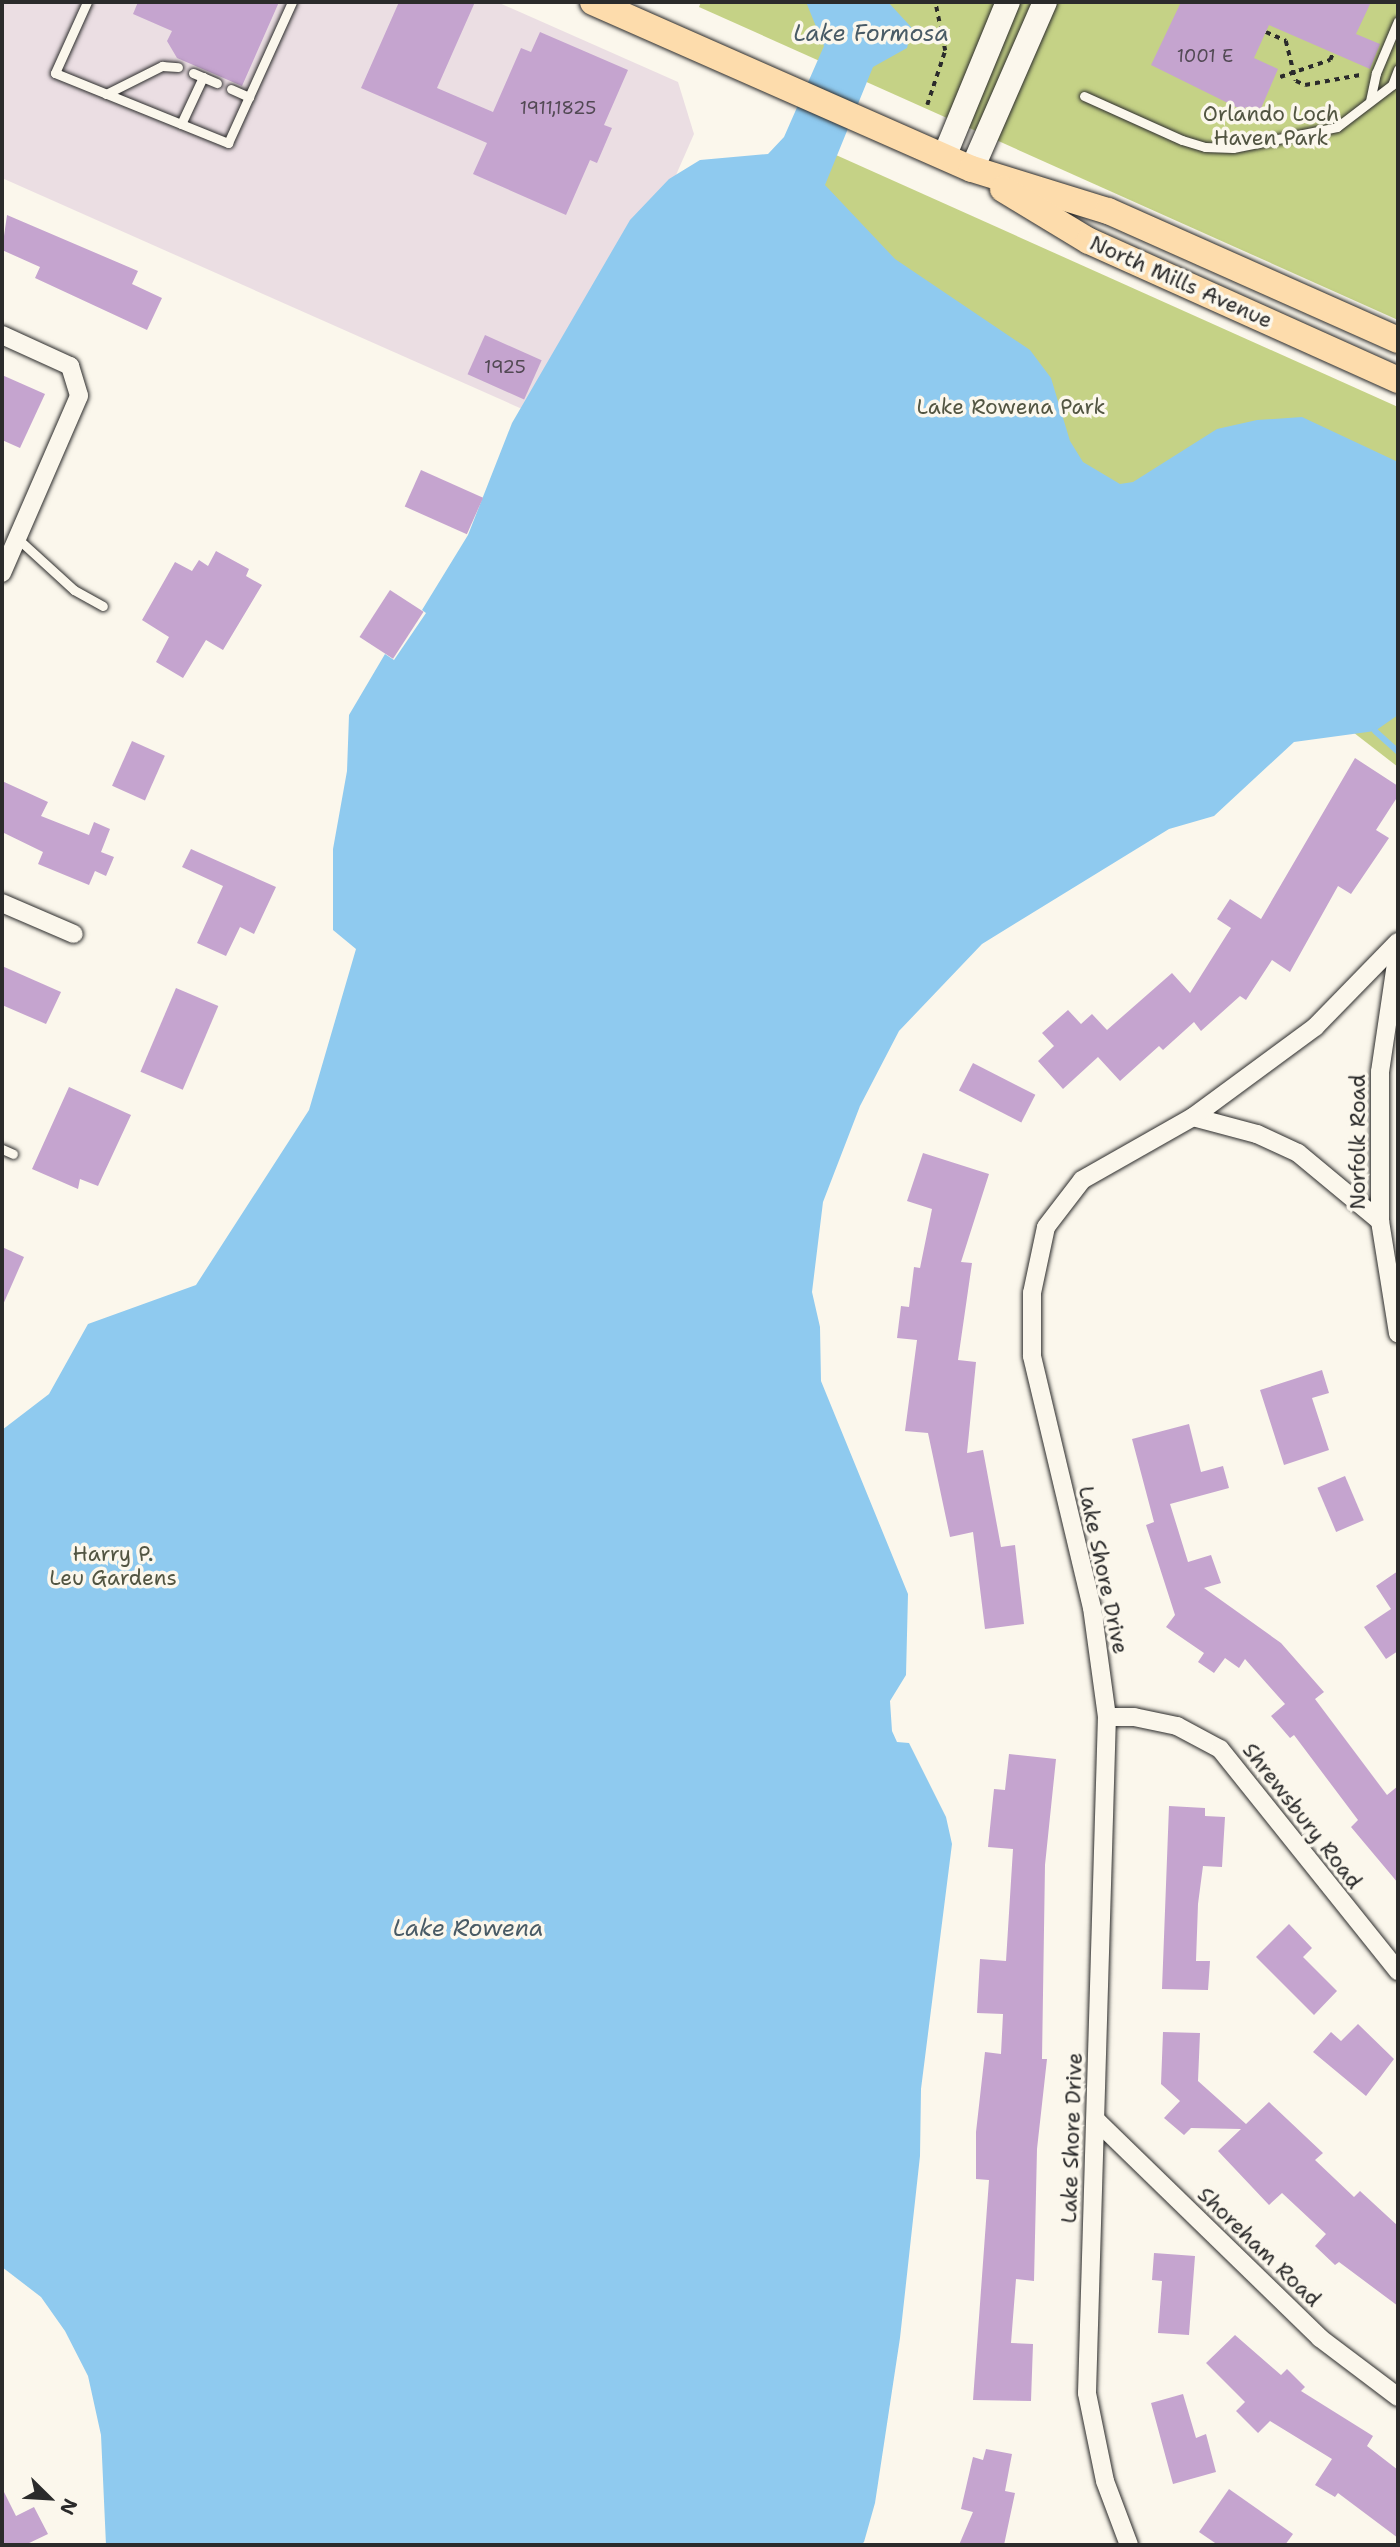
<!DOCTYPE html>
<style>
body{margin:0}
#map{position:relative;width:1400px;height:2547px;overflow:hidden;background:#fbf7ec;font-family:"Shantell Sans",sans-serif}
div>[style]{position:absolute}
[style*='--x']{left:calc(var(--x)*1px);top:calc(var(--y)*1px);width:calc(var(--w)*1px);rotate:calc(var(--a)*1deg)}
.built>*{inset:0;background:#ebdee3}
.green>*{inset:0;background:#c5d286}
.water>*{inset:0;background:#8fcaef}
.stream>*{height:6px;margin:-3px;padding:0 3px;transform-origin:3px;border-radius:3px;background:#8fcaef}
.building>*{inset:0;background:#c5a4cf;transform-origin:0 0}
.path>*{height:3.5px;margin-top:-1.75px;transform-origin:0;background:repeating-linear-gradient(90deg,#2b2b2b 0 5px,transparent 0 10px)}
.roads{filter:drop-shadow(0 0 2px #2b2b2b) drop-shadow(0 0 2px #2b2b2b)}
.lane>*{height:9px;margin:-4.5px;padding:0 4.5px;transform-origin:4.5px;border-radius:4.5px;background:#fbf7ec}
.street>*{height:18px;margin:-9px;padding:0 9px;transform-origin:9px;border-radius:9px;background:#fbf7ec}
.secondary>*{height:24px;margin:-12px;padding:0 12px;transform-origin:12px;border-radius:12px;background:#fbf7ec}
.primary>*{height:26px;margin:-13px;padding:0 13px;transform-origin:13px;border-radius:13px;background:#fddcac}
span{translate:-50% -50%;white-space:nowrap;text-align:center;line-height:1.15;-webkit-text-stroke:7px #fbf7ec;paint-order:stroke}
.number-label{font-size:18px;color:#524954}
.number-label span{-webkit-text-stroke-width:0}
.park-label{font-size:21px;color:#525542}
.street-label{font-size:21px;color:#2b2b2b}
.water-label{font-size:23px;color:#495b66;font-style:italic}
.frame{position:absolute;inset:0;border:4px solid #2b2b2b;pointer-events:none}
.north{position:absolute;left:14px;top:2463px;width:70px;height:70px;-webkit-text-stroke:5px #fbf7ec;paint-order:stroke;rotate:114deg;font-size:19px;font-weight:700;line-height:28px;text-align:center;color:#2b2b2b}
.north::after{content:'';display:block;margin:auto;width:24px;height:32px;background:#2b2b2b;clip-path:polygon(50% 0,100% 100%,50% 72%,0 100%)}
</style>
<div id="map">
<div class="built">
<i style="clip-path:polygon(2px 2px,497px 2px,678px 82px,694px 134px,565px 428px,2px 178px)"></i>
</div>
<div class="green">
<i style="clip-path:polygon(701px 2px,1398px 2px,1398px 320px,699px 7px)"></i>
<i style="clip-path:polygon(836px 155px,1398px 407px,1398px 767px,781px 288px)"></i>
</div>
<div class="water">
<i style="clip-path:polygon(806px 2px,888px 2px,912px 28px,907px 48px,873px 67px,825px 185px,895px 259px,1030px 350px,1051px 378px,1070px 441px,1083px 462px,1120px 484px,1133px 482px,1217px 429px,1257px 420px,1302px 417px,1398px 462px,1398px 715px,1375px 731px,1294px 742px,1214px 816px,1169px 829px,982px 944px,899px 1031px,860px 1106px,823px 1202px,812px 1292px,820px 1327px,821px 1381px,908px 1594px,906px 1675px,890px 1701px,892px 1731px,897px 1742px,909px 1743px,946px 1817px,952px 1844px,921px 2089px,920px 2156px,900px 2338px,875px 2503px,864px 2542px,861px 2545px,106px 2545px,101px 2435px,88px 2376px,65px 2331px,41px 2297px,2px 2267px,2px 1430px,49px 1394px,88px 1324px,196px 1285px,309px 1110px,356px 949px,333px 930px,333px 849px,347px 771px,349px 715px,385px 654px,394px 660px,426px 613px,422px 610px,468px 535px,512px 423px,630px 220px,669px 179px,700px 160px,768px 154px,784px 137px,824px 46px)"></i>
</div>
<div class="stream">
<i style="--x:1375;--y:731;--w:31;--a:42"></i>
</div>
<div class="building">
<i style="clip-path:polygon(138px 2px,279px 2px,242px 86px,177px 58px,167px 41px,172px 31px,133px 14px)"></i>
<i style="clip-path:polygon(399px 2px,475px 2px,437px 88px,493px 112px,521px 48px,531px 52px,540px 32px,628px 70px,604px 125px,612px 128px,597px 163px,590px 160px,566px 215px,473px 174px,487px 143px,361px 88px)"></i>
<i style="clip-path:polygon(1181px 2px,1371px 2px,1356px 34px,1380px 44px,1370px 69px,1269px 25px,1254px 58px,1278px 69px,1259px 113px,1246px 107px,1244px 111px,1151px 65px)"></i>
<i style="clip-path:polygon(7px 215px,138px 271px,132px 284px,162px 298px,147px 330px,35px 278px,40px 267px,2px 250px)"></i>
<i style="left:485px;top:335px;width:62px;height:43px;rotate:24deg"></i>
<i style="clip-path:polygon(2px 375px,45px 394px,20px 448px,2px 440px)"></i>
<i style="left:421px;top:470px;width:68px;height:40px;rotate:24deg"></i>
<i style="clip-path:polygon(216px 551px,249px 569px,246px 576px,262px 585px,223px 650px,206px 640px,183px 678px,156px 662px,169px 637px,142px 620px,175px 562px,192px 571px,199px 560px,208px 566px)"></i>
<i style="left:390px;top:590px;width:40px;height:56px;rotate:33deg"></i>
<i style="left:132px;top:741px;width:36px;height:49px;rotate:24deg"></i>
<i style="clip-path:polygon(1355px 758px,1398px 786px,1398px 796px,1376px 830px,1389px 838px,1351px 894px,1338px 886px,1290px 972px,1272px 960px,1246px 1000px,1240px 996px,1201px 1031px,1194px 1022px,1163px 1050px,1159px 1046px,1120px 1081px,1098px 1057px,1063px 1089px,1038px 1061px,1054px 1046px,1042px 1033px,1068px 1010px,1081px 1024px,1092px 1014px,1107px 1030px,1172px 973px,1190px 993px,1231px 928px,1217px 919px,1230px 899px,1261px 919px)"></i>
<i style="clip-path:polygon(2px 781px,48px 802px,41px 816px,89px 835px,94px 822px,110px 829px,101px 852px,114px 857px,106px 876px,95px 871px,89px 885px,38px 864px,43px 852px,2px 832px)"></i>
<i style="clip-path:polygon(191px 849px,276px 887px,254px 934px,240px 927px,226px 956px,197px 943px,223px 886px,182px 867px)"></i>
<i style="clip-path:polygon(2px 966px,61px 992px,46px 1024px,2px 1005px)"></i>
<i style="left:176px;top:988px;width:46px;height:91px;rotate:23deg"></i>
<i style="left:973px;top:1063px;width:70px;height:31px;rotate:27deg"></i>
<i style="clip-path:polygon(69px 1087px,131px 1115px,98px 1186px,80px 1179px,78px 1189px,32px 1169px)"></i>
<i style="clip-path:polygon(923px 1153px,989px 1174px,961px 1262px,972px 1263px,958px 1360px,976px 1362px,967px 1453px,983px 1450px,1001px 1547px,1015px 1545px,1024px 1624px,985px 1629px,973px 1532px,950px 1537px,928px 1433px,905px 1431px,917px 1340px,897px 1338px,901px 1306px,909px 1307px,914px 1267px,920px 1268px,932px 1209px,907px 1201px)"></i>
<i style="clip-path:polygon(2px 1247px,24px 1257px,2px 1307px)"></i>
<i style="clip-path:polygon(1322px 1370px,1329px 1393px,1312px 1398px,1329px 1450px,1284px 1465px,1260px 1390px)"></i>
<i style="clip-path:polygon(1189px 1424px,1201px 1472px,1223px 1466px,1229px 1488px,1170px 1504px,1188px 1562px,1211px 1555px,1221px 1583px,1204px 1588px,1281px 1643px,1324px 1692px,1315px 1699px,1387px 1795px,1398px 1786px,1398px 1883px,1351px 1827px,1358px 1820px,1294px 1735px,1290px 1738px,1271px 1716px,1285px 1704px,1245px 1659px,1239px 1668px,1225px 1658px,1214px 1673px,1198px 1662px,1204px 1653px,1166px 1627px,1175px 1615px,1146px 1525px,1154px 1522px,1132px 1439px)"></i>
<i style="left:1345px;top:1476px;width:48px;height:30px;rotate:67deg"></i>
<i style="clip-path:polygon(1398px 1571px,1398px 1651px,1386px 1659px,1364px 1627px,1391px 1609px,1376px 1586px)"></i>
<i style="clip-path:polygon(1009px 1754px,1056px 1759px,1045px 1865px,1042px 2059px,1047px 2059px,1037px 2149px,1034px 2281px,1016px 2279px,1011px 2343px,1033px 2344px,1031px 2401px,973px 2400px,989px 2180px,976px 2179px,976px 2132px,985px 2052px,1001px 2054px,1003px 2014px,977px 2013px,980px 1959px,1006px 1961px,1013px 1849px,988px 1847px,994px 1789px,1005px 1790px)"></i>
<i style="clip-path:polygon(1169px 1806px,1205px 1808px,1205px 1816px,1225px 1817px,1222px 1867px,1203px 1866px,1198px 1904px,1196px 1961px,1210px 1961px,1208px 1990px,1162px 1989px)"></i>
<i style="clip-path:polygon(1289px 1924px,1312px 1948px,1303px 1957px,1337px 1991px,1314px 2015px,1256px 1957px)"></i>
<i style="clip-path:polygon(1358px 2024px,1394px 2059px,1366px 2096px,1313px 2052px,1331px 2032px,1341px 2041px)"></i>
<i style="clip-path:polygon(1163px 2032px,1200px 2033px,1198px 2081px,1246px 2124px,1269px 2102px,1323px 2153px,1315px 2160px,1354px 2197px,1360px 2191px,1398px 2226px,1398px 2306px,1339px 2262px,1335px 2265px,1315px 2246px,1326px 2234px,1282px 2193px,1269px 2205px,1218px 2151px,1241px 2129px,1191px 2128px,1184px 2135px,1164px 2118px,1180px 2101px,1161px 2084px)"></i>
<i style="clip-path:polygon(1154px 2253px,1195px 2256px,1189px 2335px,1158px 2333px,1162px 2281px,1152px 2280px)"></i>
<i style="clip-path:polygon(1235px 2335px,1281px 2375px,1287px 2369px,1305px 2387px,1301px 2391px,1373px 2436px,1367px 2446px,1398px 2470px,1398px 2538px,1338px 2493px,1335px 2497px,1315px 2485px,1332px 2459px,1270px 2421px,1258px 2433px,1236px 2411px,1245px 2402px,1206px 2363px)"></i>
<i style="clip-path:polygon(1183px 2394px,1196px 2438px,1206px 2434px,1216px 2472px,1173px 2484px,1151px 2403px)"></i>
<i style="clip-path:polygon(986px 2449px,1012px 2454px,1005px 2491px,1015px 2493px,1004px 2545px,959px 2545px,973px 2512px,961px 2509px,973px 2457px,983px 2460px)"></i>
<i style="clip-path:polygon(2px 2488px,16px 2516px,34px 2507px,48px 2534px,25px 2545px,2px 2545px)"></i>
<i style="clip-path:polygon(1229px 2489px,1293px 2534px,1285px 2545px,1218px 2545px,1199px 2532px)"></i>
</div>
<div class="path">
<i style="--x:1266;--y:32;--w:22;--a:24"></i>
<i style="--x:1286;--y:41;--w:41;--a:76"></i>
<i style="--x:1296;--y:81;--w:10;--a:24"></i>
<i style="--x:1305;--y:85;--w:56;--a:-10.3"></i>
<i style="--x:1280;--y:77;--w:53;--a:-18.8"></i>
<i style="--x:1330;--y:60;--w:8;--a:-67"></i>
<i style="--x:927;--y:105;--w:57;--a:-71.6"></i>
<i style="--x:945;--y:51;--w:50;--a:-101.5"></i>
</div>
<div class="roads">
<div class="lane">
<i style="--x:87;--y:2;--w:78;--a:114.3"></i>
<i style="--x:55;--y:73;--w:187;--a:22"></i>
<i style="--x:228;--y:143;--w:155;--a:-65.6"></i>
<i style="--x:193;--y:73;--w:26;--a:23"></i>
<i style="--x:231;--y:89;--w:20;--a:24"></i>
<i style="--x:106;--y:94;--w:63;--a:-26.6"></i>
<i style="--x:162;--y:66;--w:16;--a:4"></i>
<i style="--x:1084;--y:96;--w:107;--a:24.2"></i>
<i style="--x:1182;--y:140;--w:24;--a:17"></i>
<i style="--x:1205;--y:147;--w:28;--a:2"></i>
<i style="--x:1233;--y:148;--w:106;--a:-11.4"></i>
<i style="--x:1337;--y:127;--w:69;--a:-37.4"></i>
<i style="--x:1392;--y:85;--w:17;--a:-69"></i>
<i style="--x:1370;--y:101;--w:29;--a:-78"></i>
<i style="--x:1376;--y:73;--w:56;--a:-67.1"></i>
<i style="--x:181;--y:124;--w:52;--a:-64.9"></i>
<i style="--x:17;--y:538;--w:77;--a:42.4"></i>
<i style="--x:74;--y:590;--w:33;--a:29"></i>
<i style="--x:2;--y:1149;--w:12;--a:24"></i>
</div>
<div class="street">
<i style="--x:2;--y:335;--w:75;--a:24.5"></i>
<i style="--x:70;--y:366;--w:31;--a:73"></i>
<i style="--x:79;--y:396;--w:193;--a:113.5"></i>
<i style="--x:2;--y:903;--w:78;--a:23.3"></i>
<i style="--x:1398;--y:950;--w:123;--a:98.4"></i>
<i style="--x:1380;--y:1072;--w:149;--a:90"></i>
<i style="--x:1380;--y:1221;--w:114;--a:80.9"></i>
<i style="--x:1193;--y:1117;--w:66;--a:14.9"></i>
<i style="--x:1257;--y:1134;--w:45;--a:24.9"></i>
<i style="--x:1298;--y:1153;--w:107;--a:39.7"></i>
<i style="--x:1107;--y:1717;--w:27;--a:0"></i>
<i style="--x:1134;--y:1717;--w:44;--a:11.8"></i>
<i style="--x:1177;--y:1726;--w:49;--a:28.1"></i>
<i style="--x:1220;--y:1749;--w:285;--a:51.3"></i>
<i style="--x:1096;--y:2120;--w:313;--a:44.2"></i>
<i style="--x:1320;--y:2338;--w:98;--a:37.1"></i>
<i style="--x:1129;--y:2545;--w:68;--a:-110.6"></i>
<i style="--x:1105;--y:2481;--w:90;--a:-101.6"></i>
<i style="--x:1087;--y:2393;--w:676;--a:-88.31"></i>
<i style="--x:1107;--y:1717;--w:110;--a:-97.8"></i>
<i style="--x:1092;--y:1608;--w:259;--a:-103.4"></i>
<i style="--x:1032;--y:1356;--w:63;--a:-90"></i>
<i style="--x:1032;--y:1293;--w:67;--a:-78"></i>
<i style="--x:1046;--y:1227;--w:59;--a:-52.5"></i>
<i style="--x:1082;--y:1180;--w:128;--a:-29.6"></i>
<i style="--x:1193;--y:1117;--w:152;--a:-36.4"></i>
<i style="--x:1315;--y:1027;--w:119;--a:-45.7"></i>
</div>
<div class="secondary">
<i style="--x:944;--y:157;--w:168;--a:-67.6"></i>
<i style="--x:972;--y:169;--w:182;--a:-66.4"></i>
</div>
<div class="primary">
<i style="--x:593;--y:2;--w:414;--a:23.8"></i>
<i style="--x:972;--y:169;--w:142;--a:17.2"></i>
<i style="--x:1108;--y:211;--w:317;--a:24"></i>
<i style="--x:1003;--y:189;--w:100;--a:31.2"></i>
<i style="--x:1089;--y:241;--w:339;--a:24.2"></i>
</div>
</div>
<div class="number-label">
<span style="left:1205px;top:56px">1001 E</span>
<span style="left:558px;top:108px">1911,1825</span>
<span style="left:505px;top:367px">1925</span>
</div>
<div class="park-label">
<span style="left:1271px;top:126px">Orlando Loch<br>Haven Park</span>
<span style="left:1011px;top:407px">Lake Rowena Park</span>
<span style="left:113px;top:1566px">Harry P.<br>Leu Gardens</span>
</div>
<div class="street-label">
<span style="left:1181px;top:282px;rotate:24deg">North Mills Avenue</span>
<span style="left:1358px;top:1142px;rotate:-90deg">Norfolk Road</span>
<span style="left:1103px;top:1570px;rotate:78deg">Lake Shore Drive</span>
<span style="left:1302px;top:1816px;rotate:52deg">Shrewsbury Road</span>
<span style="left:1072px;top:2138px;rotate:-88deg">Lake Shore Drive</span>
<span style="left:1259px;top:2247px;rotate:44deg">Shoreham Road</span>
</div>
<div class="water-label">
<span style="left:871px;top:33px">Lake Formosa</span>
<span style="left:468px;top:1928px">Lake Rowena</span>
</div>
<div class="frame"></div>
<div class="north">N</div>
</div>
